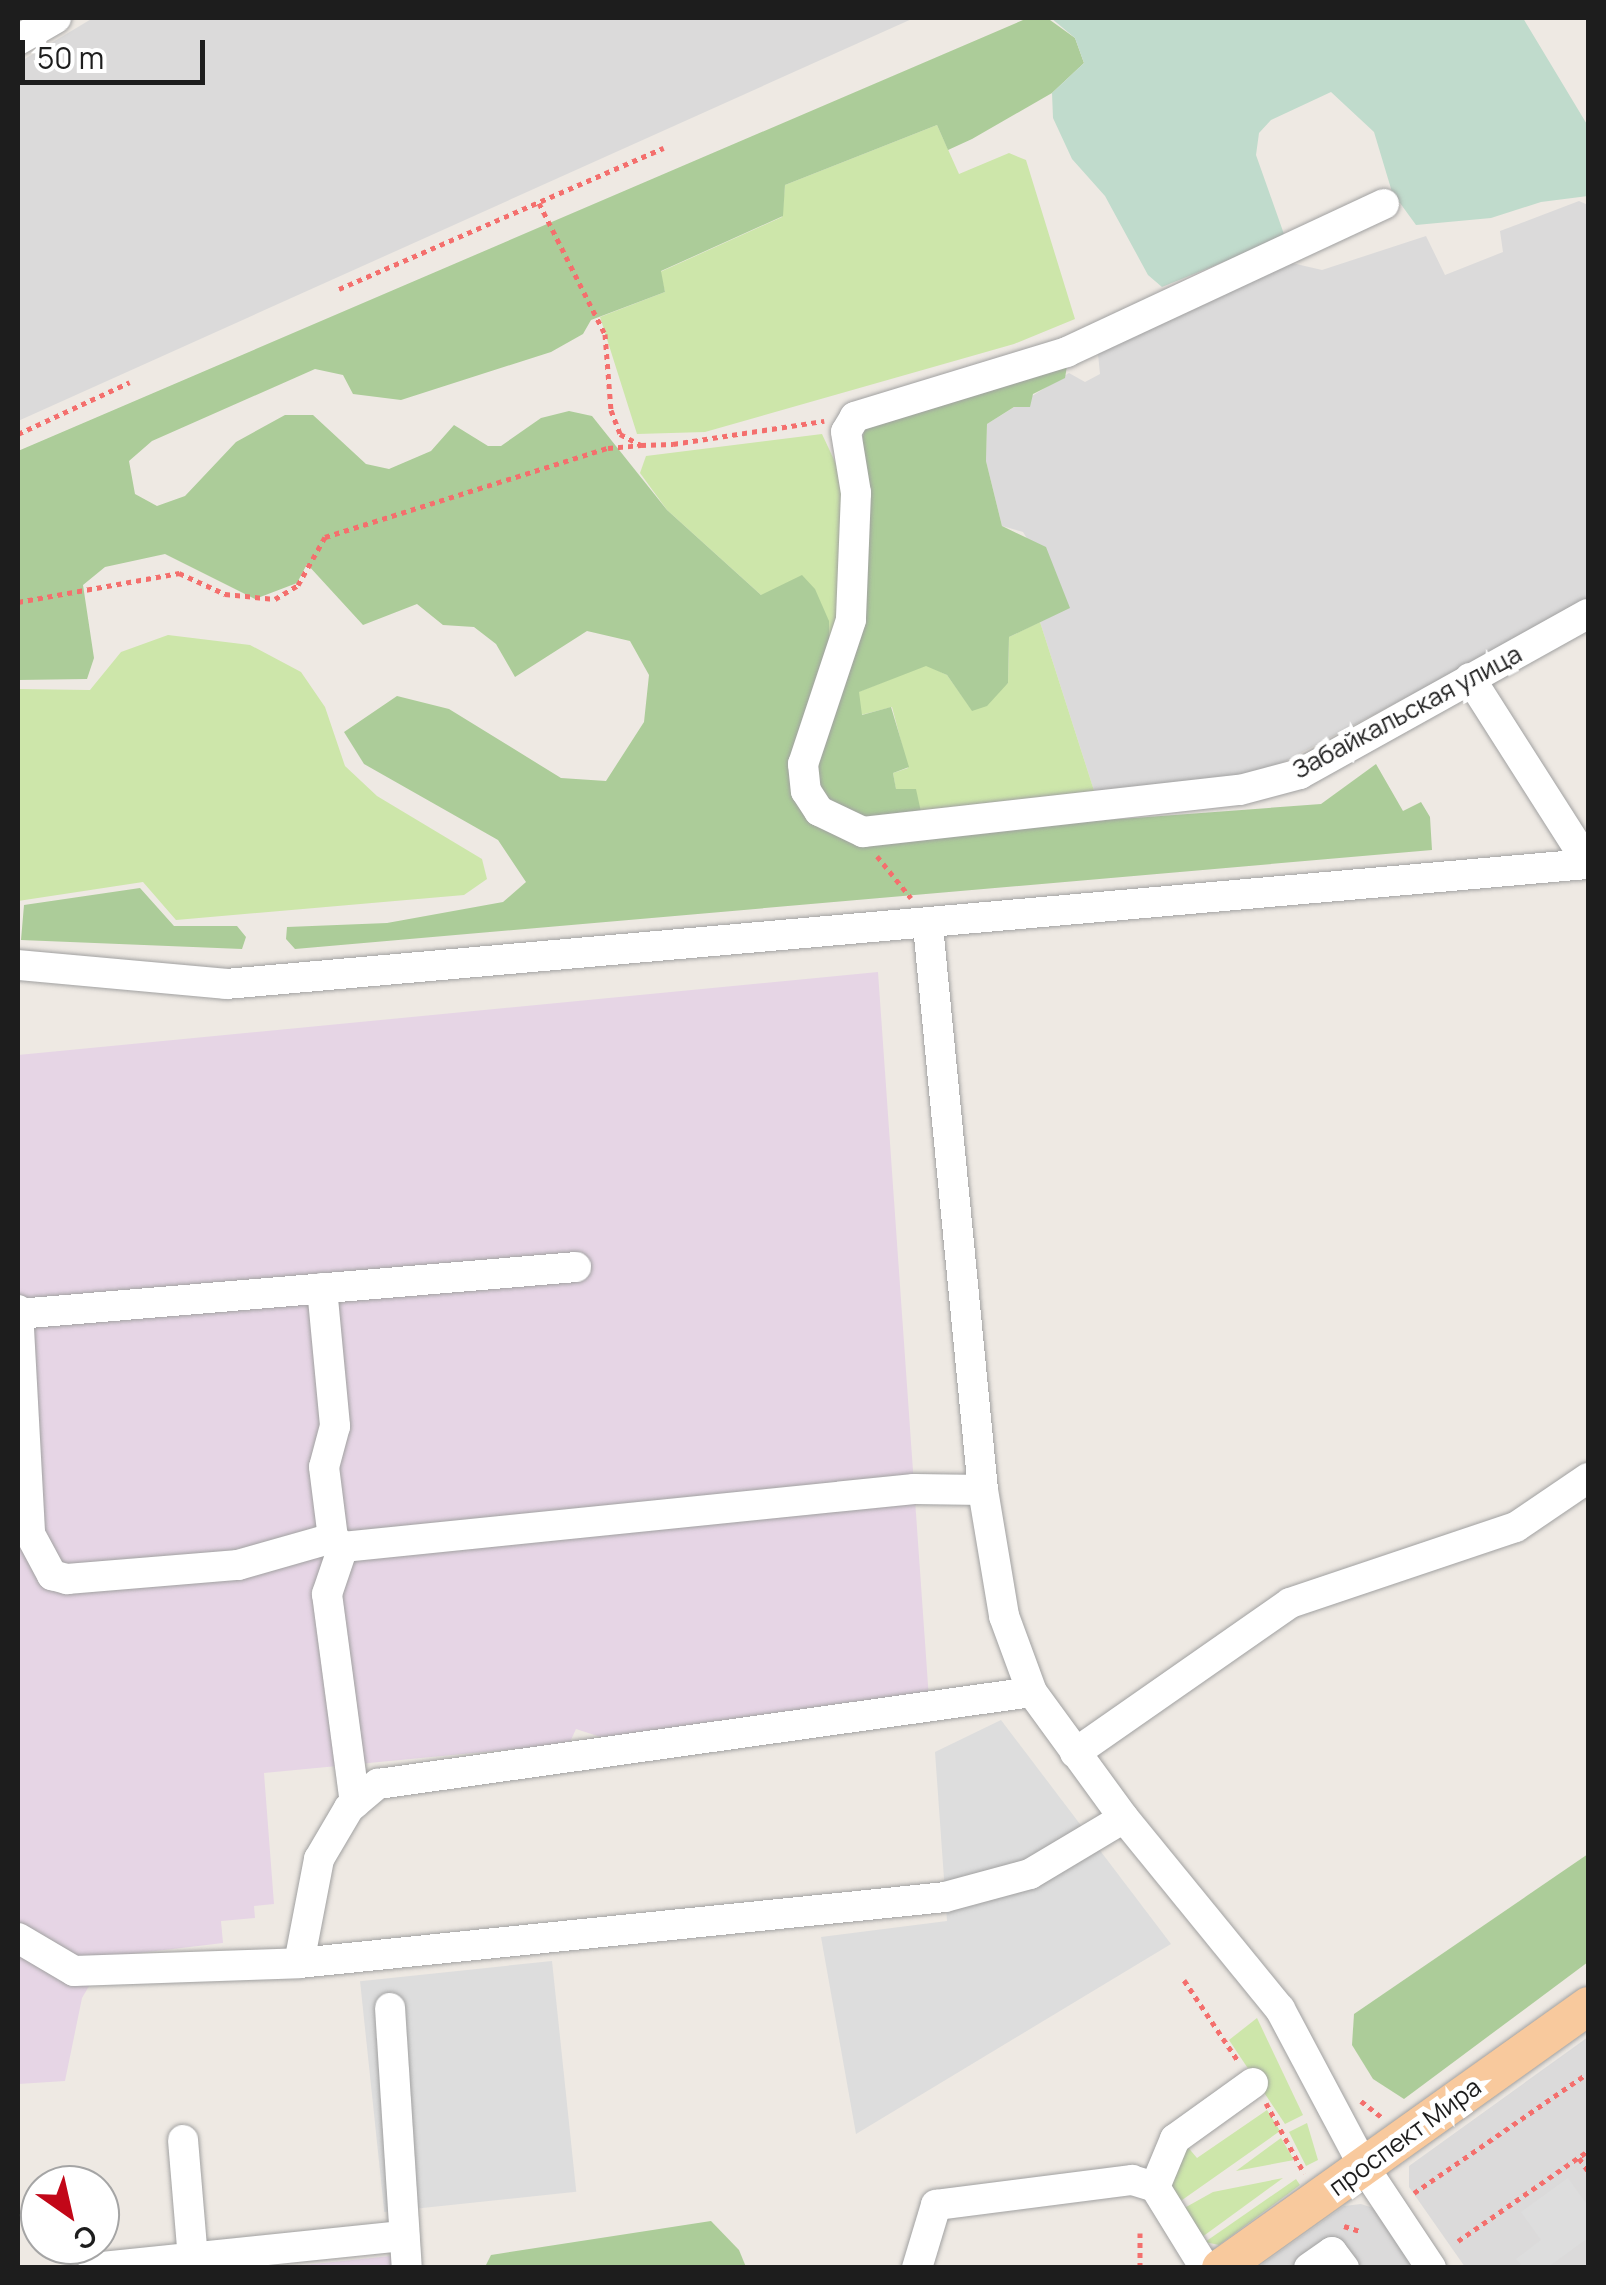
<!DOCTYPE html>
<meta charset="utf-8">
<style>
body{margin:0}
#map{position:relative;width:1606px;height:2285px;overflow:hidden;background:#eee9e3;font-family:Manrope,sans-serif}
div>[style]{position:absolute}
[style*='--x']{left:calc(var(--x)*1px);top:calc(var(--y)*1px);width:calc(var(--w)*1px);rotate:calc(var(--a)*1deg)}
.residential>*{inset:0;background:#dbdada}
.industrial>*{inset:0;background:#e6d5e5}
.grass>*{inset:0;background:#cde6aa}
.forest>*{inset:0;background:#accc99}
.wetland>*{inset:0;background:#c0dbcc}
.parking>*{inset:0;background:#ddd;transform-origin:0 0}
.path>*{height:5px;margin-top:-2.5px;transform-origin:0;background:repeating-linear-gradient(90deg,#f46f6d 0 5px,transparent 0 10px)}
.roads{filter:drop-shadow(0 0 2px #a1a1a1) drop-shadow(0 0 2px #a1a1a1)}
.minor>*{height:30px;margin:-15px;padding:0 15px;transform-origin:15px;border-radius:15px;background:#fff}
.major>*{height:38px;margin:-19px;padding:0 19px;transform-origin:19px;border-radius:19px;background:#f8c99d}
span{translate:-50% -50%;white-space:nowrap;text-align:center;line-height:1.15;-webkit-text-stroke:10px #fff;paint-order:stroke}
.street-label{font-size:25px;color:#1d1d1d}
.frame{position:absolute;inset:0;border:20px solid #1d1d1d;pointer-events:none}
.north{position:absolute;left:20px;top:2165px;width:100px;height:100px;box-sizing:border-box;background:#fff;border:2px solid #a5a5a5;border-radius:50%;rotate:146deg;font-size:28px;font-weight:700;line-height:40px;text-align:center;color:#1d1d1d}
.north::after{content:'';display:block;margin:auto;width:35px;height:45px;background:#c20718;clip-path:polygon(50% 0,100% 100%,50% 72%,0 100%)}
.scale{position:absolute;left:20px;top:40px;width:185px;height:45px;box-sizing:border-box;border:5px solid #1d1d1d;border-top:0;padding-left:12px;font-size:30px;line-height:35px;white-space:nowrap;color:#1d1d1d;-webkit-text-stroke:8px #fff;paint-order:stroke}
</style>
<div id="map">
<div class="residential">
<i style="clip-path:polygon(93px 18px,914px 18px,18px 421px,18px 63px)"></i>
<i style="clip-path:polygon(1579px 201px,1588px 205px,1588px 602px,1276px 766px,1178px 793px,1097px 800px,1040px 622px,1069px 607px,1023px 532px,1002px 526px,986px 461px,987px 424px,1069px 373px,1085px 382px,1100px 374px,1097px 344px,1292px 263px,1322px 270px,1426px 236px,1445px 275px,1503px 252px,1500px 231px)"></i>
<i style="clip-path:polygon(1588px 2037px,1588px 2267px,1465px 2267px,1409px 2187px,1409px 2166px)"></i>
<i style="clip-path:polygon(1361px 2204px,1373px 2208px,1419px 2268px,1257px 2268px,1344px 2206px)"></i>
</div>
<div class="industrial">
<i style="clip-path:polygon(878px 972px,929px 1699px,610px 1740px,576px 1729px,569px 1744px,264px 1773px,274px 1904px,254px 1906px,255px 1918px,221px 1921px,223px 1943px,106px 1957px,82px 1998px,65px 2081px,18px 2084px,18px 1055px)"></i>
<i style="clip-path:polygon(391px 2256px,392px 2267px,275px 2268px)"></i>
</div>
<div class="grass">
<i style="clip-path:polygon(937px 125px,959px 174px,1009px 153px,1026px 160px,1075px 319px,1014px 344px,705px 432px,637px 434px,600px 317px,665px 292px,660px 272px,782px 217px,785px 185px)"></i>
<i style="clip-path:polygon(822px 434px,844px 481px,838px 622px,829px 642px,761px 595px,667px 510px,640px 473px,646px 456px)"></i>
<i style="clip-path:polygon(1040px 622px,1097px 800px,921px 812px,896px 790px,893px 773px,908px 768px,892px 707px,861px 715px,858px 692px,926px 665px,947px 675px,972px 710px,1008px 683px,1009px 637px)"></i>
<i style="clip-path:polygon(168px 635px,250px 645px,301px 672px,325px 707px,345px 766px,377px 796px,482px 859px,487px 879px,464px 895px,176px 920px,143px 882px,18px 901px,18px 689px,90px 690px,121px 652px)"></i>
<i style="clip-path:polygon(1257px 2018px,1303px 2115px,1285px 2124px,1229px 2040px)"></i>
<i style="clip-path:polygon(1267px 2110px,1280px 2131px,1175px 2205px,1167px 2186px,1186px 2145px,1197px 2158px)"></i>
<i style="clip-path:polygon(1307px 2123px,1318px 2160px,1306px 2166px,1289px 2132px)"></i>
<i style="clip-path:polygon(1281px 2138px,1294px 2160px,1236px 2171px)"></i>
<i style="clip-path:polygon(1283px 2178px,1198px 2240px,1179px 2211px,1213px 2192px)"></i>
<i style="clip-path:polygon(1296px 2179px,1300px 2185px,1219px 2245px,1205px 2242px)"></i>
</div>
<div class="forest">
<i style="clip-path:polygon(1023px 20px,1050px 20px,1075px 38px,1084px 63px,1052px 93px,972px 139px,948px 150px,937px 125px,785px 185px,783px 216px,661px 271px,665px 292px,591px 320px,583px 334px,551px 352px,401px 400px,353px 394px,343px 375px,315px 369px,152px 441px,129px 461px,135px 494px,157px 506px,185px 496px,236px 442px,285px 415px,313px 415px,366px 464px,389px 469px,431px 451px,454px 425px,488px 446px,501px 446px,541px 418px,569px 411px,592px 416px,667px 510px,761px 595px,802px 575px,815px 589px,829px 621px,829px 642px,794px 762px,864px 838px,1321px 804px,1376px 764px,1403px 811px,1421px 802px,1430px 817px,1432px 850px,295px 949px,286px 939px,287px 927px,387px 923px,503px 902px,526px 882px,498px 840px,364px 764px,344px 732px,397px 696px,449px 709px,561px 778px,606px 781px,644px 722px,649px 675px,630px 641px,587px 631px,515px 677px,496px 644px,474px 627px,443px 625px,417px 604px,363px 625px,307px 564px,297px 583px,255px 599px,165px 554px,105px 567px,83px 585px,94px 658px,87px 679px,18px 680px,18px 451px)"></i>
<i style="clip-path:polygon(1067px 366px,1065px 378px,1033px 394px,1030px 407px,1014px 407px,987px 424px,986px 461px,1002px 526px,1046px 547px,1070px 608px,1009px 637px,1008px 683px,987px 706px,972px 711px,947px 675px,926px 666px,859px 692px,862px 715px,891px 707px,909px 767px,893px 773px,896px 789px,916px 789px,921px 812px,869px 821px,818px 803px,809px 761px,828px 706px,864px 429px)"></i>
<i style="clip-path:polygon(140px 888px,174px 926px,237px 926px,246px 937px,242px 949px,21px 940px,24px 905px)"></i>
<i style="clip-path:polygon(1588px 1854px,1588px 1962px,1404px 2099px,1373px 2079px,1352px 2045px,1354px 2014px)"></i>
<i style="clip-path:polygon(711px 2221px,739px 2250px,746px 2267px,485px 2267px,491px 2255px)"></i>
</div>
<div class="wetland">
<i style="clip-path:polygon(1523px 18px,1588px 126px,1588px 196px,1541px 202px,1491px 218px,1416px 225px,1392px 192px,1374px 132px,1331px 92px,1271px 120px,1259px 133px,1256px 155px,1285px 237px,1162px 287px,1148px 275px,1105px 196px,1072px 159px,1053px 118px,1052px 93px,1084px 63px,1075px 38px,1051px 18px)"></i>
</div>
<div class="parking">
<i style="clip-path:polygon(1001px 1720px,1171px 1944px,856px 2134px,821px 1937px,947px 1921px,935px 1752px)"></i>
<i style="left:552px;top:1961px;width:232px;height:193px;rotate:84deg"></i>
<i style="clip-path:polygon(1568px 2178px,1588px 2206px,1588px 2238px,1548px 2267px,1523px 2267px,1516px 2259px,1541px 2240px,1521px 2212px)"></i>
</div>
<div class="path">
<i style="--x:539;--y:203;--w:147;--a:63.3"></i>
<i style="--x:605;--y:334;--w:76;--a:85.5"></i>
<i style="--x:611;--y:410;--w:26;--a:69"></i>
<i style="--x:620;--y:434;--w:24;--a:28"></i>
<i style="--x:641;--y:445;--w:32;--a:-2"></i>
<i style="--x:673;--y:444;--w:153;--a:-8.7"></i>
<i style="--x:339;--y:289;--w:354;--a:-23.5"></i>
<i style="--x:18;--y:434;--w:123;--a:-24.9"></i>
<i style="--x:18;--y:602;--w:164;--a:-10.2"></i>
<i style="--x:179;--y:573;--w:51;--a:24.5"></i>
<i style="--x:225;--y:594;--w:50;--a:5.7"></i>
<i style="--x:275;--y:599;--w:27;--a:-31"></i>
<i style="--x:298;--y:585;--w:55;--a:-60.6"></i>
<i style="--x:325;--y:537;--w:297;--a:-17.5"></i>
<i style="--x:608;--y:448;--w:33;--a:-5"></i>
<i style="--x:877;--y:856;--w:54;--a:51"></i>
<i style="--x:1184;--y:1980;--w:97;--a:56.3"></i>
<i style="--x:1361;--y:2101;--w:29;--a:38"></i>
<i style="--x:1266;--y:2103;--w:80;--a:61.5"></i>
<i style="--x:1579;--y:2158;--w:16;--a:55"></i>
<i style="--x:1414;--y:2193;--w:211;--a:-34.6"></i>
<i style="--x:1344;--y:2226;--w:16;--a:18"></i>
<i style="--x:1458;--y:2241;--w:158;--a:-34.7"></i>
<i style="--x:1140;--y:2268;--w:35;--a:-90"></i>
</div>
<div class="roads">
<div class="minor">
<i style="--x:18;--y:40;--w:44;--a:-30.1"></i>
<i style="--x:1384;--y:204;--w:350;--a:155"></i>
<i style="--x:1067;--y:352;--w:222;--a:163"></i>
<i style="--x:855;--y:417;--w:17;--a:121"></i>
<i style="--x:846;--y:432;--w:62;--a:80.7"></i>
<i style="--x:856;--y:493;--w:127;--a:92.3"></i>
<i style="--x:851;--y:620;--w:152;--a:108.4"></i>
<i style="--x:803;--y:764;--w:27;--a:84"></i>
<i style="--x:806;--y:791;--w:24;--a:57"></i>
<i style="--x:819;--y:811;--w:49;--a:25.5"></i>
<i style="--x:863;--y:832;--w:379;--a:-6.4"></i>
<i style="--x:1240;--y:790;--w:62;--a:-14.9"></i>
<i style="--x:1300;--y:774;--w:329;--a:-29.1"></i>
<i style="--x:1470;--y:678;--w:219;--a:57.5"></i>
<i style="--x:928;--y:926;--w:567;--a:84.43"></i>
<i style="--x:983;--y:1490;--w:128;--a:80.5"></i>
<i style="--x:1004;--y:1616;--w:81;--a:69.8"></i>
<i style="--x:1032;--y:1692;--w:156;--a:53.9"></i>
<i style="--x:1124;--y:1818;--w:247;--a:50.8"></i>
<i style="--x:1280;--y:2009;--w:179;--a:62"></i>
<i style="--x:1364;--y:2167;--w:121;--a:56.4"></i>
<i style="--x:18;--y:965;--w:209;--a:5.2"></i>
<i style="--x:226;--y:984;--w:1367;--a:-5.04"></i>
<i style="--x:322;--y:1288;--w:139;--a:84.6"></i>
<i style="--x:335;--y:1426;--w:42;--a:105"></i>
<i style="--x:324;--y:1467;--w:72;--a:82.8"></i>
<i style="--x:333;--y:1538;--w:13;--a:42"></i>
<i style="--x:343;--y:1547;--w:574;--a:-5.8"></i>
<i style="--x:914;--y:1489;--w:69;--a:0.8"></i>
<i style="--x:18;--y:1310;--w:224;--a:86.9"></i>
<i style="--x:30;--y:1534;--w:47;--a:61.8"></i>
<i style="--x:52;--y:1575;--w:16;--a:15"></i>
<i style="--x:67;--y:1579;--w:172;--a:-4.7"></i>
<i style="--x:238;--y:1565;--w:99;--a:-15.9"></i>
<i style="--x:18;--y:1314;--w:560;--a:-4.81"></i>
<i style="--x:343;--y:1547;--w:50;--a:108.8"></i>
<i style="--x:327;--y:1594;--w:211;--a:82.4"></i>
<i style="--x:1075;--y:1753;--w:262;--a:-34.9"></i>
<i style="--x:1290;--y:1603;--w:238;--a:-18.6"></i>
<i style="--x:1516;--y:1527;--w:87;--a:-34.2"></i>
<i style="--x:18;--y:1938;--w:65;--a:30.5"></i>
<i style="--x:74;--y:1971;--w:225;--a:-2"></i>
<i style="--x:299;--y:1963;--w:649;--a:-5.83"></i>
<i style="--x:945;--y:1897;--w:88;--a:-15.1"></i>
<i style="--x:1030;--y:1874;--w:109;--a:-30.8"></i>
<i style="--x:299;--y:1963;--w:106;--a:-79.1"></i>
<i style="--x:319;--y:1859;--w:59;--a:-59.5"></i>
<i style="--x:349;--y:1808;--w:38;--a:-40"></i>
<i style="--x:378;--y:1784;--w:660;--a:-8.01"></i>
<i style="--x:390;--y:2008;--w:261;--a:86.3"></i>
<i style="--x:183;--y:2140;--w:118;--a:85.2"></i>
<i style="--x:93;--y:2268;--w:313;--a:-5.9"></i>
<i style="--x:917;--y:2268;--w:66;--a:-73.2"></i>
<i style="--x:936;--y:2205;--w:198;--a:-7.3"></i>
<i style="--x:1132;--y:2180;--w:24;--a:17"></i>
<i style="--x:1205;--y:2268;--w:95;--a:-121.7"></i>
<i style="--x:1155;--y:2187;--w:52;--a:-67.4"></i>
<i style="--x:1175;--y:2139;--w:96;--a:-35.7"></i>
<i style="--x:1309;--y:2268;--w:28;--a:-35"></i>
<i style="--x:1332;--y:2252;--w:20;--a:53"></i>
</div>
<div class="major">
<i style="--x:1221;--y:2268;--w:451;--a:-35.5"></i>
</div>
</div>
<div class="street-label">
<span style="left:1407px;top:712px;rotate:-28deg">Забайкальская улица</span>
<span style="left:1405px;top:2137px;rotate:-36deg">проспект Мира</span>
</div>
<div class="frame"></div>
<div class="north">С</div>
<div class="scale">50 m</div>
</div>
